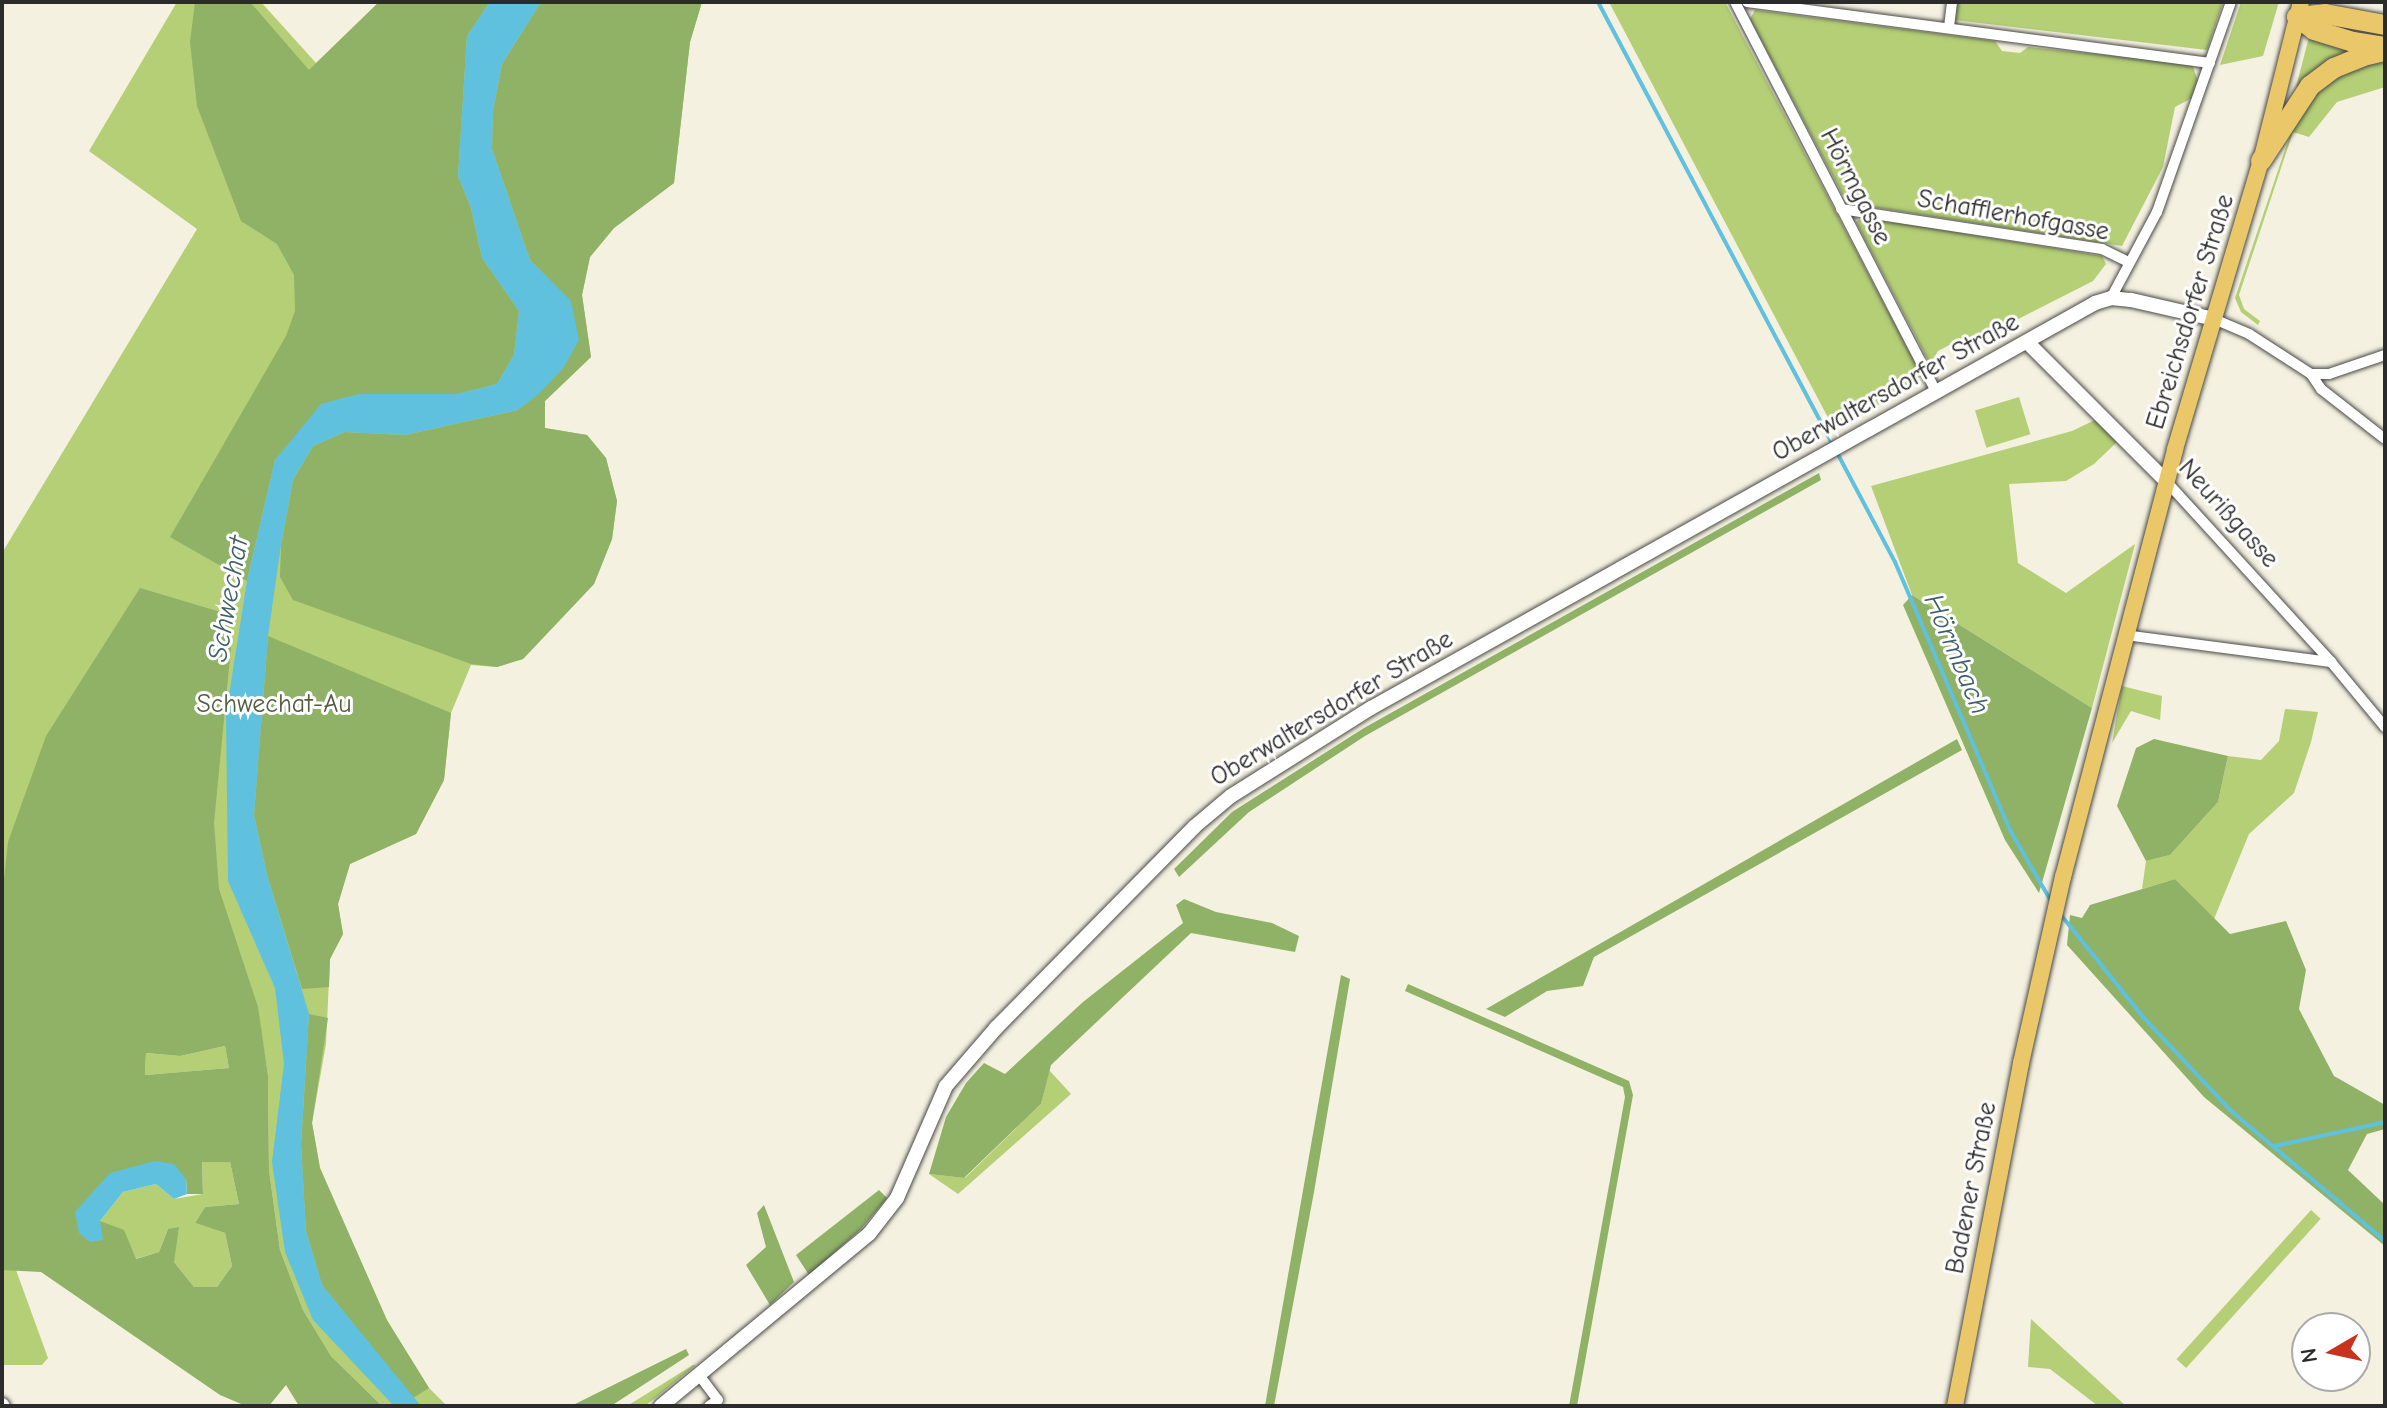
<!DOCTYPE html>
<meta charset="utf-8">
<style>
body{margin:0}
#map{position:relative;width:2387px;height:1408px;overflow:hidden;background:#f4f1e0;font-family:"Comic Neue",sans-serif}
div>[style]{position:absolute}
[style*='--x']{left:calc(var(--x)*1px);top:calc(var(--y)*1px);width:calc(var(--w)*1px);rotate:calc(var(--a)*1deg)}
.green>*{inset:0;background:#b4cf75;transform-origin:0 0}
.forest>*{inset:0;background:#8fb266}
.water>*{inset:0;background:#60c1de}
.stream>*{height:4px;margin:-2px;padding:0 2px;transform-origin:2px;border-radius:2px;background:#60c1de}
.roads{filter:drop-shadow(0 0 2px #494946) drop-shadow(0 0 2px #494946)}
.minor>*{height:10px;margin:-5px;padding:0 5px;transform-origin:5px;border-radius:5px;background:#fff}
.tertiary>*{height:14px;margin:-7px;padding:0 7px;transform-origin:7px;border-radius:7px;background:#fff}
.primary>*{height:16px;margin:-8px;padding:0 8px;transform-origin:8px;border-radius:8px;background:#eac769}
.motorway>*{height:20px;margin:-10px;padding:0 10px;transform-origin:10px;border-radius:10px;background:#eac769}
span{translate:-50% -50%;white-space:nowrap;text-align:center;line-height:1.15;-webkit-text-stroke:6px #fff;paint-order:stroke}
.street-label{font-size:26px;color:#2b2b2b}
.park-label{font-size:26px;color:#545c41}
.water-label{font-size:28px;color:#3e606a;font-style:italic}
.frame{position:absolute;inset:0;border:4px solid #2b2b2b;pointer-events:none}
.north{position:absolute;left:2291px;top:1312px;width:80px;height:80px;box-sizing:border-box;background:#fff;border:2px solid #aaa;border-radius:50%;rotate:261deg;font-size:22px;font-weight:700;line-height:32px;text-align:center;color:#2b2b2b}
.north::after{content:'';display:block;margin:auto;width:28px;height:36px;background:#c8321e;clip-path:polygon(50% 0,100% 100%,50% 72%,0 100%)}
</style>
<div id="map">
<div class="green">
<i style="clip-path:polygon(177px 2px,261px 2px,316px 63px,379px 2px,702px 2px,690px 42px,674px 183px,614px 228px,590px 257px,582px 295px,591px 357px,545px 401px,545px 428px,587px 435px,606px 458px,617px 501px,612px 539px,594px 584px,523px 659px,497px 667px,471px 665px,451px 713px,444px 780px,416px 834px,350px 864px,338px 904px,343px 934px,330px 959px,326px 1044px,312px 1123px,320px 1168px,387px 1321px,429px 1388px,447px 1406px,382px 1406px,331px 1356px,303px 1310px,280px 1250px,269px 1170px,268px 1075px,257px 1007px,125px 1030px,2px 1134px,2px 553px,197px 229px,89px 151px)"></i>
<i style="clip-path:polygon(1609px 2px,1725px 2px,1922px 376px,1852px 422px,1834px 429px)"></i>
<i style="clip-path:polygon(1957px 2px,2223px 2px,2207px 50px,1954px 20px)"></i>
<i style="clip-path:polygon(2241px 2px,2279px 2px,2263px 56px,2220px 65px)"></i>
<i style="clip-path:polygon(1755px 10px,1995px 41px,2002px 51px,2020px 53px,2028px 47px,2192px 64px,2198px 81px,2194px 97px,2175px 107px,2163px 167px,2122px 246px,1847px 203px,1750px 19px)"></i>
<i style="clip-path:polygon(2309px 37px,2359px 49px,2296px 87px)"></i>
<i style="clip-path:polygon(2385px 61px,2385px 87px,2337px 102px,2309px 137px,2293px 132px,2239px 295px,2244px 309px,2260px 321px,2258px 325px,2241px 312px,2235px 298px,2296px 117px,2317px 89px,2346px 69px)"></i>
<i style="clip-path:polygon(1863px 217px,2102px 256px,2106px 264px,2093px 281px,1965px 346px,1961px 339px,1938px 351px,1930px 364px,1856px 222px)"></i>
<i style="left:2019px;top:397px;width:39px;height:46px;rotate:73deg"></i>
<i style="clip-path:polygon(2095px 420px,2117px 442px,2094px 464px,2066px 481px,2009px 484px,2018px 563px,2066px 593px,2135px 544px,2092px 708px,1912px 595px,1871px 486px,2072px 431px)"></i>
<i style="clip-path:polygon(2122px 686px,2162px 696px,2160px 720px,2131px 711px,2112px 743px)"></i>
<i style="clip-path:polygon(2285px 709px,2318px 712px,2311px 742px,2294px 793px,2249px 834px,2214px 919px,2175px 879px,2142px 889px,2146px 861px,2170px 855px,2218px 802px,2228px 756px,2261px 760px,2279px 741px)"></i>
<i style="clip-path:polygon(225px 1046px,229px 1068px,145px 1075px,146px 1053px,180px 1056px)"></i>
<i style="clip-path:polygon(1049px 1070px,1071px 1094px,958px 1194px,929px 1174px,965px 1178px,1041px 1104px)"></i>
<i style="clip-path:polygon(202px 1162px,230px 1162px,239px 1204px,205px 1207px,195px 1223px,225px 1233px,232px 1266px,217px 1287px,194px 1287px,174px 1262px,168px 1229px,159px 1252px,135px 1259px,100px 1221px,123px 1192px,156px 1184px,174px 1199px,203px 1194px)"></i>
<i style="left:2311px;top:1210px;width:13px;height:201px;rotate:42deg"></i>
<i style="clip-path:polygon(2px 1270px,16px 1270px,48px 1358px,42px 1365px,2px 1365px)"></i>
<i style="clip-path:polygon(2031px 1319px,2126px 1406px,2098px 1406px,2050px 1369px,2028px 1367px)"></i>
<i style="clip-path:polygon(693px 1365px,696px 1365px,645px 1406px,627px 1406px)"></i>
</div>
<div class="forest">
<i style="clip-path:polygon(195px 2px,250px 2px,309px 70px,379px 2px,490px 2px,467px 36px,458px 176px,471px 208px,482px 258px,519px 311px,514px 355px,497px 384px,458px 394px,358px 394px,275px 460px,247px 581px,170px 537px,286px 336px,295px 311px,294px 275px,277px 244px,241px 221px,197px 106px,190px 42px)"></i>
<i style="clip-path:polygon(541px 2px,702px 2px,690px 42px,674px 183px,614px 228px,590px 257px,582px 295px,591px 357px,545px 401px,545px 428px,587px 435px,606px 458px,617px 501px,612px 539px,594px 584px,523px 659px,497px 667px,471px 664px,293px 600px,280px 577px,281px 545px,293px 480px,313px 446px,345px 432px,405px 435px,518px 410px,570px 301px,530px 260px,492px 149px,493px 111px,502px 64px)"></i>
<i style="clip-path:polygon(1819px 473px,1821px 480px,1365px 736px,1249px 812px,1179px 877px,1174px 869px,1232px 812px,1364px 728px)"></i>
<i style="clip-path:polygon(evenodd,140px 588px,234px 616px,214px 823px,219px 889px,258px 1007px,268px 1075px,269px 1170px,280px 1250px,303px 1310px,331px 1356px,382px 1406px,299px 1406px,286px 1385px,269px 1406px,246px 1406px,220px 1395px,41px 1272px,2px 1270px,2px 898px,8px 842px,46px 736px,140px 588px,225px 1046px,229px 1068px,145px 1075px,146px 1053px,180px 1056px,225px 1046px,140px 588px,202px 1162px,230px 1162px,239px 1204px,205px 1207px,195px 1223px,225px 1233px,232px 1266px,217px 1287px,194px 1287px,174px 1262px,179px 1227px,168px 1229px,159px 1252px,136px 1259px,124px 1230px,100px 1221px,111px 1173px,186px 1179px,187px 1194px,203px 1194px,202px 1162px)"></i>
<i style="clip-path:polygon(1912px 595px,2092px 708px,2039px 893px,2005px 840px,1903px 605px)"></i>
<i style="clip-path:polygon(268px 636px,451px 713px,444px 780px,416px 834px,350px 864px,338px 904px,343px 934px,330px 959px,329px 987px,302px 989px,267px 875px,254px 815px)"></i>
<i style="clip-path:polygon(1957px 739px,1962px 750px,1594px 957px,1583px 986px,1547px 991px,1505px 1017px,1486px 1009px)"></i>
<i style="clip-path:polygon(2154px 739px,2228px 756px,2218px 802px,2170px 855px,2146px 861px,2117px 806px,2136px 748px)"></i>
<i style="clip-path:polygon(2175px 879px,2230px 934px,2286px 921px,2306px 970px,2299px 1009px,2334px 1076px,2385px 1105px,2385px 1129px,2367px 1134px,2348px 1170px,2385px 1205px,2385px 1246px,2204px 1097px,2067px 945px,2070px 915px,2082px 918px,2090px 905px)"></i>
<i style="clip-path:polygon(1184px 899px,1216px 912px,1272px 923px,1299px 936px,1295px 952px,1191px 933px,1051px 1065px,1041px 1104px,964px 1178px,929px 1174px,946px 1117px,966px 1083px,984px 1063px,1005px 1074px,1083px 1002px,1183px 923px,1176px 905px)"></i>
<i style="clip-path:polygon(1341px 975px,1350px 979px,1314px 1192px,1274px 1406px,1265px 1406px)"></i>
<i style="clip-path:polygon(1408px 984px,1629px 1081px,1633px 1095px,1577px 1406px,1569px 1406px,1625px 1097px,1623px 1087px,1405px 991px)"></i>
<i style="clip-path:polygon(309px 1014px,328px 1018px,312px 1123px,320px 1168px,387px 1320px,429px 1388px,413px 1398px,322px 1285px,306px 1231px,301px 1145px)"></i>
<i style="clip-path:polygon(879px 1190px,887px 1198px,861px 1229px,809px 1275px,796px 1255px)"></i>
<i style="clip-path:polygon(764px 1205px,794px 1282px,770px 1305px,746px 1265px,766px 1247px,757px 1213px)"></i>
<i style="clip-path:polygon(686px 1349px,689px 1355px,611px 1406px,571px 1406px)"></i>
</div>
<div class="water">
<i style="clip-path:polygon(490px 2px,541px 2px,502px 64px,493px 111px,492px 149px,530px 260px,571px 301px,579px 340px,564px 367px,539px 394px,518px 410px,405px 435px,345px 432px,313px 446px,293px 480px,281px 545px,268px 636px,254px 815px,267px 875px,309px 1014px,301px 1145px,306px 1231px,322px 1285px,421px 1406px,394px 1406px,313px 1320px,285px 1252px,272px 1162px,284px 1064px,275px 988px,228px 881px,226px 714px,247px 581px,275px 460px,321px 404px,358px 394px,458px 394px,497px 384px,514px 355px,519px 311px,482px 258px,471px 208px,458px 176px,467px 36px)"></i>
<i style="clip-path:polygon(155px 1161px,174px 1164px,186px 1179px,187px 1194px,174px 1199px,156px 1184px,123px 1192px,100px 1221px,103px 1240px,90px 1242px,79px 1233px,75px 1212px,110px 1173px)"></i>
</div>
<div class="stream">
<i style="--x:1598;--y:2;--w:634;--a:62.06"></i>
<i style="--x:1895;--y:562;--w:294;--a:66.8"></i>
<i style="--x:2011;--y:832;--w:80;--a:59.9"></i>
<i style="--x:2061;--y:915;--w:131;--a:51.2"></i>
<i style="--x:2143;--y:1017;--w:127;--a:46.9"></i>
<i style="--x:2230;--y:1110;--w:203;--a:40.2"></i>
<i style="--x:2275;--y:1146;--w:113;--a:-12.3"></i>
</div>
<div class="roads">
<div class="minor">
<i style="--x:1735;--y:2;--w:440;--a:62.7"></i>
<i style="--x:1747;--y:2;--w:467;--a:7.5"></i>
<i style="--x:1949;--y:27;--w:25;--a:-83"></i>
<i style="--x:1841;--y:209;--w:264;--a:8.7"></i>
<i style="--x:2102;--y:249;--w:30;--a:26"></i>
<i style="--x:2111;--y:298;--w:98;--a:-61.9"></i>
<i style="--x:2157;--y:212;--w:223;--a:-70.6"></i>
<i style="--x:2214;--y:319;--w:38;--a:23"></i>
<i style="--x:2249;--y:334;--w:74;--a:32.8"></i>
<i style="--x:2311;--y:374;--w:18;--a:56"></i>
<i style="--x:2321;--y:389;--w:81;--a:38"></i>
<i style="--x:2311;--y:374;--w:18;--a:0"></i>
<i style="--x:2329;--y:374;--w:59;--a:-18.7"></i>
<i style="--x:2166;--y:481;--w:245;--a:47.6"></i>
<i style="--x:2331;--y:662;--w:85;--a:50.3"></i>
<i style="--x:2125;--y:635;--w:208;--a:7.5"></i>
<i style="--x:699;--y:1375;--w:31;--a:53"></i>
<i style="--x:718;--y:1400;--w:11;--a:146"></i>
</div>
<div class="tertiary">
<i style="--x:2027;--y:342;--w:197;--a:45"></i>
<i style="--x:2;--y:1405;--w:1;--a:45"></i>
<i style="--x:661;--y:1406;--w:270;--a:-39.6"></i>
<i style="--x:869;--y:1234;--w:46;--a:-52.1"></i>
<i style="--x:897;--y:1198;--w:122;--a:-66.4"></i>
<i style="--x:946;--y:1086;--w:77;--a:-49.2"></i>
<i style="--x:996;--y:1028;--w:282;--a:-45.4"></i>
<i style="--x:1194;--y:827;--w:48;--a:-40"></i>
<i style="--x:1231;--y:796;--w:165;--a:-32.2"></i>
<i style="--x:1371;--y:708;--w:830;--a:-29.22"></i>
<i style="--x:2095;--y:303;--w:17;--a:-17"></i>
<i style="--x:2111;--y:298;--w:20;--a:6"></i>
<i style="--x:2131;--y:300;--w:85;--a:12.9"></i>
</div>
<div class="primary">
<i style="--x:1955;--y:1406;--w:349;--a:-79.1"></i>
<i style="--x:2021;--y:1063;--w:191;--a:-77.3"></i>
<i style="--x:2063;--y:877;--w:442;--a:-75.3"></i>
<i style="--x:2175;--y:449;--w:301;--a:-73.4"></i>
<i style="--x:2261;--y:161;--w:164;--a:-75.9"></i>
</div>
<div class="motorway">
<i style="--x:2297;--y:17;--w:21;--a:37"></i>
<i style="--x:2314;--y:30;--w:41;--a:17.1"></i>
<i style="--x:2353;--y:42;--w:30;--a:9"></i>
<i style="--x:2297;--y:17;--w:28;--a:-6"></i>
<i style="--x:2325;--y:14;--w:61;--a:10.4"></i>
<i style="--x:2261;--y:161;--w:90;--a:-56.8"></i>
<i style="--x:2310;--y:86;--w:30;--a:-37"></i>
<i style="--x:2334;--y:68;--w:31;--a:-22"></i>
<i style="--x:2363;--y:56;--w:23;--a:-13"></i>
</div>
</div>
<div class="street-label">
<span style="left:1855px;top:187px;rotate:63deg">Hörmgasse</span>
<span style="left:2013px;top:216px;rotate:10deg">Schafflerhofgasse</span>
<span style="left:2191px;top:312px;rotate:-73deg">Ebreichsdorfer Straße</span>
<span style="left:1896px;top:388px;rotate:-29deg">Oberwaltersdorfer Straße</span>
<span style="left:2228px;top:514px;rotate:48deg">Neurißgasse</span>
<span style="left:1332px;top:709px;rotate:-31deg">Oberwaltersdorfer Straße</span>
<span style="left:1972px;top:1188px;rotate:-79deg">Badener Straße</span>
</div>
<div class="park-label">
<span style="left:274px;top:705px">Schwechat-Au</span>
</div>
<div class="water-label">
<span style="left:228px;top:599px;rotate:-80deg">Schwechat</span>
<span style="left:1957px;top:654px;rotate:67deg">Hörmbach</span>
</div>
<div class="frame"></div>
<div class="north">N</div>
</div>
